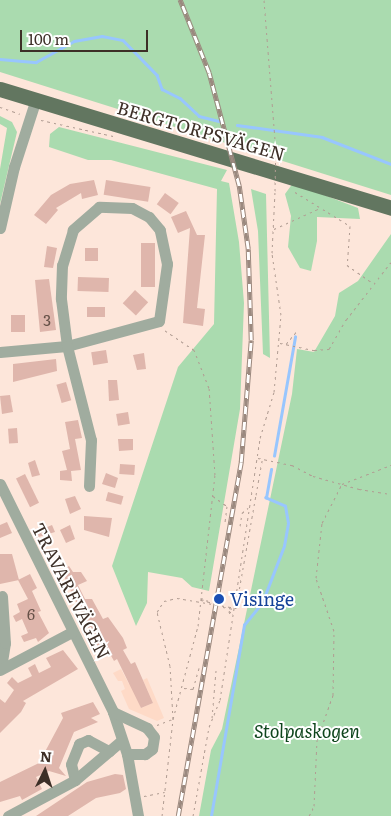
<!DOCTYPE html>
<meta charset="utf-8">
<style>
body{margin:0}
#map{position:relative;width:391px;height:816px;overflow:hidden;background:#fde6da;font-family:Literata,serif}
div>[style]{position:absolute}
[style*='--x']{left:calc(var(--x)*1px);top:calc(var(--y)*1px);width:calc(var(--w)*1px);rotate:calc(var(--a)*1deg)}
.built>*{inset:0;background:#fedac7}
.green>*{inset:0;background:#aadbaf}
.stream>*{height:2.5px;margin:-1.25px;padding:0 1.25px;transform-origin:1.25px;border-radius:1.25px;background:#98c6fe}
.building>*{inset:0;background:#dfb6ac;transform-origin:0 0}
.path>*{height:1px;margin-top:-0.5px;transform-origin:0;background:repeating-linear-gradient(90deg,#b09c92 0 2.5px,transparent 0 6.5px)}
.minor>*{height:11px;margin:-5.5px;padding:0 5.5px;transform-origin:5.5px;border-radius:5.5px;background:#a0ac9f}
.major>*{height:15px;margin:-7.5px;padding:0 7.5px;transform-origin:7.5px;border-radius:7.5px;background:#627660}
.rail>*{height:4.5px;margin-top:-2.25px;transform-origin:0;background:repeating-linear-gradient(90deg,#fff 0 8px,#9b897f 0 16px);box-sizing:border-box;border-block:1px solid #9b897f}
.path-bridge>*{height:1px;margin-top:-0.5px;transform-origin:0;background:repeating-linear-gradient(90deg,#b09c92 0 2.5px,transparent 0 6.5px)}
.dots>*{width:14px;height:14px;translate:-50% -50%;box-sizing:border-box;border:2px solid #fff;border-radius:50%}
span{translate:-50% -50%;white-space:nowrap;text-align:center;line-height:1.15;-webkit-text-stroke:4px #fff;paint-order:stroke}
.number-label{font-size:15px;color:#665148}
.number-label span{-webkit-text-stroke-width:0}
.street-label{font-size:18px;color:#3d2f27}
.transit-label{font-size:18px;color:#164399}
.left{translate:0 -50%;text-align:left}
.park-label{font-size:18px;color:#0e451c;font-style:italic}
.north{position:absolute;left:20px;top:746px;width:50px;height:50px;-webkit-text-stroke:4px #fff;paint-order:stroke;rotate:4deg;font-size:14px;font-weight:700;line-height:20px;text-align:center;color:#3d2f27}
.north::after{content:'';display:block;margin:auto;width:18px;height:22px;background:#3d2f27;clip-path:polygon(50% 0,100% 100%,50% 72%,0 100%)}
.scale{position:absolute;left:20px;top:30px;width:128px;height:22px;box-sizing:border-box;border:2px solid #3d2f27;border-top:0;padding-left:6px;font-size:15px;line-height:18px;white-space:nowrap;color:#3d2f27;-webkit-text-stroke:4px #fff;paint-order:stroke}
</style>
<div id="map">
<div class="built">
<i style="clip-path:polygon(121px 669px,129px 684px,133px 683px,141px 708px,153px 703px,143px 680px,147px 678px,164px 718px,157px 721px,129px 709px,121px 691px,125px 689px,122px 681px,118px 681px,113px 673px)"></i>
</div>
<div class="green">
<i style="clip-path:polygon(0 0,391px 0,391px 195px,0 72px)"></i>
<i style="clip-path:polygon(0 116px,12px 122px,17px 132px,0 204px,0 169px,7px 128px,0 124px)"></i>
<i style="clip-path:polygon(59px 127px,227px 170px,221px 181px,229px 183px,239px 242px,244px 303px,240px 409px,209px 591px,192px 587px,182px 578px,148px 572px,147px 603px,136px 626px,112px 566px,178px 367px,214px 324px,217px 189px,111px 160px,88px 160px,49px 147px,50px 134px)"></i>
<i style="clip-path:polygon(293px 183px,358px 208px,360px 219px,317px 217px,317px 241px,311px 271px,300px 268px,288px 247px,291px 216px,285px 194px)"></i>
<i style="clip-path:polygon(251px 189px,266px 194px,270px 358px,263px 354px,258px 231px)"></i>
<i style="clip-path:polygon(391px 234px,391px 816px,199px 816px,211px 750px,222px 729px,292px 394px,297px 349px,314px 352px,335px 316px,339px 293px,358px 281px)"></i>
</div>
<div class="stream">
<i style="--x:0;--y:59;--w:36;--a:5"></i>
<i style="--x:36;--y:62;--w:43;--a:-28.9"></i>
<i style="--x:74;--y:41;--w:28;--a:-10"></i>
<i style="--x:102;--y:36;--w:21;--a:11"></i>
<i style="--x:123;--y:40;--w:49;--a:45.8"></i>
<i style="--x:157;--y:75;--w:15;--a:70"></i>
<i style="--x:162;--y:89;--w:20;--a:27"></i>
<i style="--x:180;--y:98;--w:26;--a:43"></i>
<i style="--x:199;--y:116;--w:21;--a:14"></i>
<i style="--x:237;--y:125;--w:86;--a:8"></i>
<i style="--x:322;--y:137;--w:74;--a:21.4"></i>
<i style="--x:274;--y:456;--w:121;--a:-80"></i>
<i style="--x:211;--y:816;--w:194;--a:-80.2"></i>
<i style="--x:244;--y:625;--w:28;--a:-51"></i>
<i style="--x:262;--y:603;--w:61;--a:-68.9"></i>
<i style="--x:284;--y:546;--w:23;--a:-80"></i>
<i style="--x:288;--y:523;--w:17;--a:-100"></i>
<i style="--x:285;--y:506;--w:21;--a:-157"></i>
<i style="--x:266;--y:498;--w:29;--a:-80"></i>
</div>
<div class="building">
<i style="clip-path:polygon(94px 180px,98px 195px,82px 199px,81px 193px,56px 208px,58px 210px,46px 224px,34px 215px,51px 195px,70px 184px)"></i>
<i style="left:106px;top:180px;width:45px;height:15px;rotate:9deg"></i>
<i style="left:165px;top:193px;width:17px;height:14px;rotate:36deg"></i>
<i style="clip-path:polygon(186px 211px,197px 235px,205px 235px,197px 308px,205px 309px,203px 326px,183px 323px,190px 228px,178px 233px,171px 217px)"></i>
<i style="left:141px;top:243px;width:14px;height:44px"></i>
<i style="clip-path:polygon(47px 246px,57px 248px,53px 268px,44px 267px)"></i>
<i style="left:85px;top:248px;width:13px;height:13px"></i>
<i style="left:78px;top:277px;width:31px;height:14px;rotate:2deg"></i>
<i style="clip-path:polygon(49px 279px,56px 330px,40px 332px,35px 280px)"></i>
<i style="left:135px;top:290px;width:18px;height:18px;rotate:43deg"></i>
<i style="left:87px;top:307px;width:18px;height:10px"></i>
<i style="left:11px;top:315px;width:14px;height:17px"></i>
<i style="left:106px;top:350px;width:13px;height:15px;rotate:81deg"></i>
<i style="clip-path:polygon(144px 353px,146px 369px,137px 370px,133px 355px)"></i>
<i style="clip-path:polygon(56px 359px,57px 371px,13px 382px,13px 364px)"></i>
<i style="clip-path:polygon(108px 380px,117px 380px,119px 400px,109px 401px)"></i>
<i style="left:66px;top:382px;width:19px;height:10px;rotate:74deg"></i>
<i style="clip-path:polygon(10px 395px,13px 412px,2px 414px,0 396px)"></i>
<i style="left:128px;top:412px;width:12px;height:12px;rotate:81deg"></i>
<i style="clip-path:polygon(78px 420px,82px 438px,75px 439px,81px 470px,71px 471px,72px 481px,60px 480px,60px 471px,67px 470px,62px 451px,70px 449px,65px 422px)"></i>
<i style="left:17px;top:428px;width:15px;height:9px;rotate:86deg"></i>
<i style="clip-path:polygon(118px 439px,133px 439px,133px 450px,119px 451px)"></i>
<i style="clip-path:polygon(35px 460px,40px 475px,32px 477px,28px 463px)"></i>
<i style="left:120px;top:464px;width:15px;height:10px;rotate:4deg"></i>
<i style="clip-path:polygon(106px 473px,118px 478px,115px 488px,102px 484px)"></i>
<i style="left:25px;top:474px;width:32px;height:10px;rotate:64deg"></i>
<i style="left:108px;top:492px;width:16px;height:9px;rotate:15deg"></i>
<i style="clip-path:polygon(75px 496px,81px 509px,70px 514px,65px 499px)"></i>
<i style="clip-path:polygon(84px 516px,112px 518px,109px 537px,84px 530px)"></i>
<i style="clip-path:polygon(7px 522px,12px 533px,0 538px,0 525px)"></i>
<i style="clip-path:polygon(52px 525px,55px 532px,35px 538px,33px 533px)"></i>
<i style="clip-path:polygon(70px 525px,75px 539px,66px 543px,60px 530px)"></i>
<i style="clip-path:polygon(0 554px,12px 554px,19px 580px,0 584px)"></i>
<i style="clip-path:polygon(69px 566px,73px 572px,81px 572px,87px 581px,78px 585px,85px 599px,92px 599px,103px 619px,108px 617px,123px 638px,127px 648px,123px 650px,131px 664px,135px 662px,153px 703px,141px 708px,117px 659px,114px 661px,105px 645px,98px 648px,61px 570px)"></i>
<i style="clip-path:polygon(30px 574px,37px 588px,32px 591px,41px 611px,38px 612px,49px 633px,38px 642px,36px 638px,24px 642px,21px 636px,28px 633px,22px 619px,16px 622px,13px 616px,20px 612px,17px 604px,28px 599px,18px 580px)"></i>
<i style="clip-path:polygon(63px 650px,78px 669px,23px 701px,26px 703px,21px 712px,0 733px,0 699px,5px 703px,14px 690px,7px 683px,12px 677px,18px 683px,32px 676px,28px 668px,35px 664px,39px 673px,51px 667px,46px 658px)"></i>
<i style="clip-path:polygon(93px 702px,100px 714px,91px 718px,98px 722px,74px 732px,59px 768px,66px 776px,49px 771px,36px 777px,42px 789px,22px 800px,20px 796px,0 802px,0 782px,39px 763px,63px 718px,61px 713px)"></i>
<i style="clip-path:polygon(115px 774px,123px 775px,126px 789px,120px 793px,96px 798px,68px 816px,36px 816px,87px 782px)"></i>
</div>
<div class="path">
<i style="--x:264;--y:0;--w:152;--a:85.5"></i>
<i style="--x:0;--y:107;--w:21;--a:19"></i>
<i style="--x:41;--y:120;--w:74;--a:12.5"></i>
<i style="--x:295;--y:192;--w:65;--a:31.7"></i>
<i style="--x:350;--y:226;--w:39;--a:94"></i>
<i style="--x:347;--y:265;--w:32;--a:35"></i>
<i style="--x:274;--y:229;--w:51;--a:-24.5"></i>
<i style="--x:280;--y:343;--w:35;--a:12"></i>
<i style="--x:314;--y:350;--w:15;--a:-4"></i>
<i style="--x:329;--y:349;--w:34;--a:-60"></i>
<i style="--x:346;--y:320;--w:73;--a:-52.2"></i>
<i style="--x:286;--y:344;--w:17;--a:-50"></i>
<i style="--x:258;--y:458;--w:35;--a:12"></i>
<i style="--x:292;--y:465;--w:24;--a:28"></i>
<i style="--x:313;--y:476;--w:48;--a:15.8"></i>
<i style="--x:359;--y:489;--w:32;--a:9"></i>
<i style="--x:256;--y:495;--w:36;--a:-80"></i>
<i style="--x:213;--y:496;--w:17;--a:36"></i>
<i style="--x:227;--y:506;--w:17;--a:97"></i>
<i style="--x:240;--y:526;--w:13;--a:-81"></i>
<i style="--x:242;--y:513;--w:8;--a:-40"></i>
<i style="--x:201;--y:599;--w:6;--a:-18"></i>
<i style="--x:201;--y:600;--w:13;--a:13"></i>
<i style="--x:223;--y:607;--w:11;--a:10"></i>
<i style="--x:229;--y:613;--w:6;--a:-31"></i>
<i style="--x:184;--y:688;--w:9;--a:6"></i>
<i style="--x:193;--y:689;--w:22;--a:-74"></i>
<i style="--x:212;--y:718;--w:48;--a:-85.2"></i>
<i style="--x:157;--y:725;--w:17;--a:-21"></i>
<i style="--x:173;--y:719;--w:53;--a:-93.2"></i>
<i style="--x:170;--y:666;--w:56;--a:-103.5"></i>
<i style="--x:157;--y:612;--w:13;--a:-58"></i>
<i style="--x:164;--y:601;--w:13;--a:-13"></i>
<i style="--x:144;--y:796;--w:21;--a:-11"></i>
<i style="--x:162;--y:816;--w:98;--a:-83.5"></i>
<i style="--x:173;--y:719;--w:96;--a:-75"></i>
<i style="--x:198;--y:626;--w:152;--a:-83.6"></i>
<i style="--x:215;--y:475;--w:87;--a:-93.9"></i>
<i style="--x:209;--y:388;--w:41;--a:-111.5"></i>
<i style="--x:194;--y:350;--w:36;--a:-146"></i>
<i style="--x:193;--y:816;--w:90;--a:-79.8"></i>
<i style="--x:209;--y:727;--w:29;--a:-68"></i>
<i style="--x:220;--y:700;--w:265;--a:-81.3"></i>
<i style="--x:260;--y:438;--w:48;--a:-73.1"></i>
<i style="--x:274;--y:392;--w:77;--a:-84.8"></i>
<i style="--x:281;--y:315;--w:63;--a:-98.3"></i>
<i style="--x:272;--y:253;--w:62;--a:-87.2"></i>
<i style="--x:309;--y:816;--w:11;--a:-63"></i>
<i style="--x:314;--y:806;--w:66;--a:-87.4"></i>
<i style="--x:317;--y:740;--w:48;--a:-70.4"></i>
<i style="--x:333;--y:695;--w:64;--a:-89.1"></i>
<i style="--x:334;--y:631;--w:56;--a:-108.8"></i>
<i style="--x:316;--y:578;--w:55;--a:-83.8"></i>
<i style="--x:322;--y:523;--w:44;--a:-62.9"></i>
<i style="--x:342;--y:484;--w:53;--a:-21.2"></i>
</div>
<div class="minor">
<i style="--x:0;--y:228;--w:63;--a:-77.1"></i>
<i style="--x:14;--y:167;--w:68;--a:-72.1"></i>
<i style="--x:0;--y:352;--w:67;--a:-5.1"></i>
<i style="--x:67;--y:346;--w:95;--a:-15.2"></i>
<i style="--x:159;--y:321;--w:58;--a:-82"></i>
<i style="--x:167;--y:264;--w:35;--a:-102"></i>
<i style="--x:160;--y:230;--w:17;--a:-130"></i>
<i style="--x:149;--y:217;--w:19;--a:-152"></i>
<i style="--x:132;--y:208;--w:33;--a:-178"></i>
<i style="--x:99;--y:207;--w:35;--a:139"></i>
<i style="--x:73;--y:230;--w:37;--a:107"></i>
<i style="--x:62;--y:265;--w:34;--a:92"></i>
<i style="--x:61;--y:299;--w:47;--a:82.7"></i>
<i style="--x:67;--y:346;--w:97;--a:75.7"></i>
<i style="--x:91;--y:440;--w:46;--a:92.5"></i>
<i style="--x:0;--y:484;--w:254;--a:63.6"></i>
<i style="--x:113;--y:712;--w:44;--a:71.6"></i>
<i style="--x:127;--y:754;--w:63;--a:79.9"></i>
<i style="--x:1;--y:668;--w:25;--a:-81"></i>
<i style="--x:5;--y:643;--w:47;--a:-93.7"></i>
<i style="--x:0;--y:670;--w:81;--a:-27.8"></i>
<i style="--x:113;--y:712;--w:38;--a:25"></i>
<i style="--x:147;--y:728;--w:11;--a:52"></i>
<i style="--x:154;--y:737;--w:12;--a:99"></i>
<i style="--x:152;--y:749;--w:9;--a:144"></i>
<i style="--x:145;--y:754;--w:18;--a:180"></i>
<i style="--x:75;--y:780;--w:16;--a:-104"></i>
<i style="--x:71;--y:764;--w:22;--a:-68"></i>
<i style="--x:79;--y:744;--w:10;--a:-24"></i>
<i style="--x:88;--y:740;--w:24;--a:28"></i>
<i style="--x:8;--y:816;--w:76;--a:-28.2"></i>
<i style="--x:75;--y:780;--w:60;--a:-40.3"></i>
</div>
<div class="major">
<i style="--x:0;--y:89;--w:409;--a:16.9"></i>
</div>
<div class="rail">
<i style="--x:178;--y:816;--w:360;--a:-79.9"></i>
<i style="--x:241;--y:462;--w:122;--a:-85.3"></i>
<i style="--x:251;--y:340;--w:91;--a:-91.9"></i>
<i style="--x:248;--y:249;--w:64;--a:-98.1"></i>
<i style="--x:239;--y:186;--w:117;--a:-104.9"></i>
<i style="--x:209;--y:73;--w:79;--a:-111.7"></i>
</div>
<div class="path-bridge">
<i style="--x:275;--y:191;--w:39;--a:-89"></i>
<i style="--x:177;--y:598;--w:60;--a:9.6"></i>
<i style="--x:236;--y:608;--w:115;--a:-80"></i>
<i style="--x:207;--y:602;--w:5;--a:-90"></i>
<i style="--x:229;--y:613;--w:6;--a:-81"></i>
</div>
<div class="dots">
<i style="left:219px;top:599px;background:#1a4fb4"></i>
</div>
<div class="number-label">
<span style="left:47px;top:320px">3</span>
<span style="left:31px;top:614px">6</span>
</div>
<div class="street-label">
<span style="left:201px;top:131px;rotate:16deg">BERGTORPSVÄGEN</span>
<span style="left:71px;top:591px;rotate:63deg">TRAVAREVÄGEN</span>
</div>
<div class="transit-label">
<span class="left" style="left:230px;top:599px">Visinge</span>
</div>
<div class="park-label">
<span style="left:307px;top:731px">Stolpaskogen</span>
</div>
<div class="north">N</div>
<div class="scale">100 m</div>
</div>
